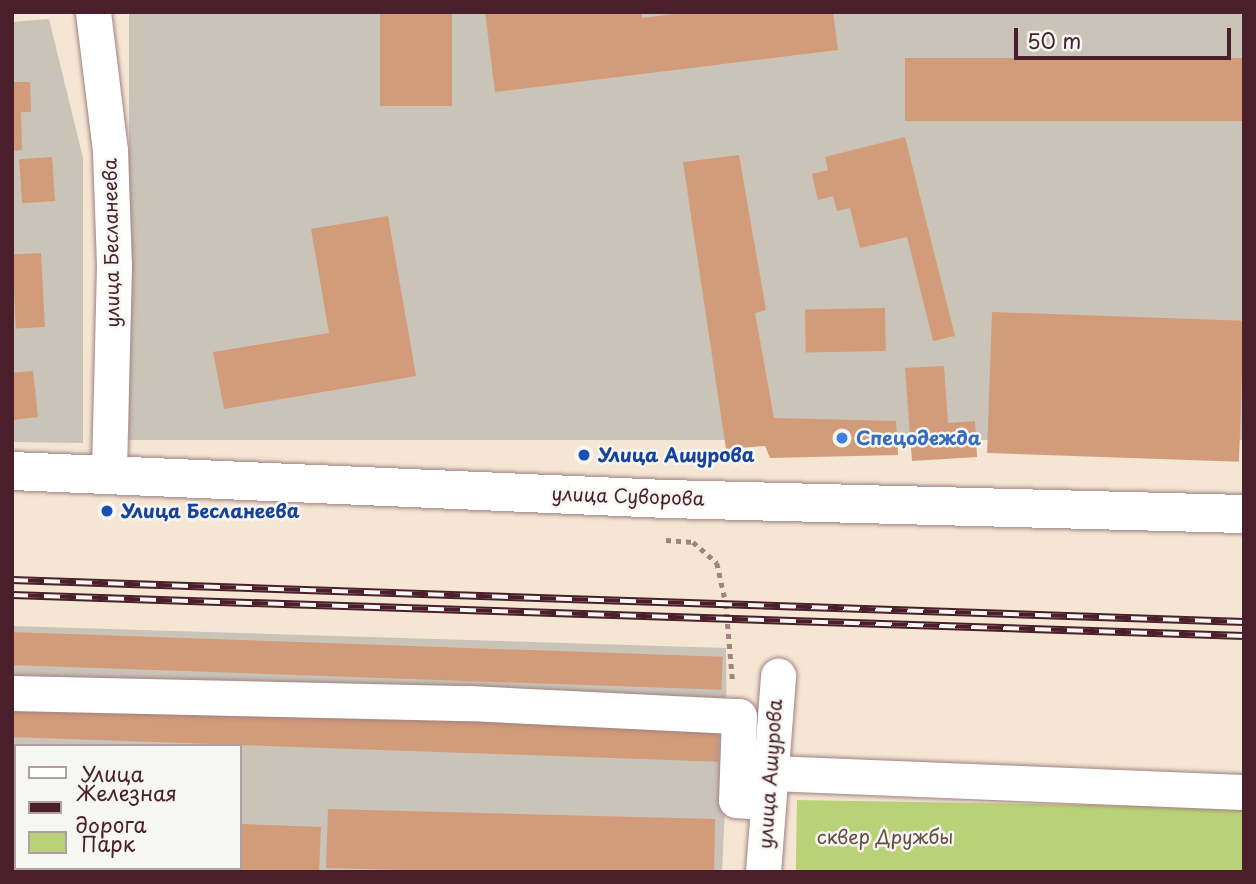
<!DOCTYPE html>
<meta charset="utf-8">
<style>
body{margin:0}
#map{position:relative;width:1256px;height:884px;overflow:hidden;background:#f5e6d4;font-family:"Playpen Sans",sans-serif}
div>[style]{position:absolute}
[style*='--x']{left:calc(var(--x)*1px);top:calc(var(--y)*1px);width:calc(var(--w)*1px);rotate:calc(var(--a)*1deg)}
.industrial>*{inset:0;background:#cac3b8;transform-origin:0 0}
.green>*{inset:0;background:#bad277;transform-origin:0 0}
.building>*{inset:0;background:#d29b79;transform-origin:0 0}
.path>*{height:4.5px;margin-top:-2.25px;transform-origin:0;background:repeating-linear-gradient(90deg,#a08280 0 5px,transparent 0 10px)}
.roads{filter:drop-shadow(0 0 2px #a08280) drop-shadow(0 0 2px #a08280)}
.minor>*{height:35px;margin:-17.5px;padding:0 17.5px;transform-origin:17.5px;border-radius:17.5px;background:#fff}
.major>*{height:38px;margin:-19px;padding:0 19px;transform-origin:19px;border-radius:19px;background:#fff}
.rail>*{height:8px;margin-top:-4px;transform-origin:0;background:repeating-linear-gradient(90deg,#f6f6f2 0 16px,#4a1f2b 0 32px);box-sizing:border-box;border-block:2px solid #4a1f2b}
.dots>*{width:19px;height:19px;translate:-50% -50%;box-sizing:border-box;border:4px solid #f6f6f2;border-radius:50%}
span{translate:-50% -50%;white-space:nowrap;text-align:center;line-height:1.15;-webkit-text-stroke:5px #f6f6f2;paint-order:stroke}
.street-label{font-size:19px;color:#4a1f2b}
.shop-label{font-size:19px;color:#366cbe;font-weight:700}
.left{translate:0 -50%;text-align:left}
.transit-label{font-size:19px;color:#164399;font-weight:700}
.park-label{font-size:19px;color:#664c3e}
.frame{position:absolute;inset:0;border:14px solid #4a1f2b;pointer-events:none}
.legend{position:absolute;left:14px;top:744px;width:228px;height:126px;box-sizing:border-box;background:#f6f6f2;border:2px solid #b1a0a2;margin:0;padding:9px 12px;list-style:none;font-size:21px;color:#4a1f2b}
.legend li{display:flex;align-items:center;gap:14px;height:35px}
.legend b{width:35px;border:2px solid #b1a0a2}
.scale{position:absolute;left:1014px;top:28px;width:217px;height:32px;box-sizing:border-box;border:4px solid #4a1f2b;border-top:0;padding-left:9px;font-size:21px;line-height:24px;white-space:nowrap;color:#4a1f2b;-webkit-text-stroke:5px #f6f6f2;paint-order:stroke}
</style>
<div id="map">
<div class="industrial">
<i style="left:129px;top:12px;width:1115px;height:428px"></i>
<i style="clip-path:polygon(49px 19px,83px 158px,83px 443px,12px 442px,12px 22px)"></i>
<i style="clip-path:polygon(evenodd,12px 626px,726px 648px,727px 766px,722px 872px,12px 872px,12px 626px,16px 746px,240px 746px,240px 868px,16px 868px,16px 746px)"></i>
</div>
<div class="green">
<i style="left:797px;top:800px;width:447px;height:72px;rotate:1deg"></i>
</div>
<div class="building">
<i style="left:380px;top:12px;width:72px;height:94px"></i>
<i style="clip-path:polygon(485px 12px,642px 12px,642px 18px,689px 12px,833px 12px,838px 50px,495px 92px)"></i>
<i style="left:1244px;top:58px;width:63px;height:339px;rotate:90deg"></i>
<i style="clip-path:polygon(12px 82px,30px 82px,31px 112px,21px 112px,22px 150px,12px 151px)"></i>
<i style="clip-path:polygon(905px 137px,955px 336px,933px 341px,907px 237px,860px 248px,850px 208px,837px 211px,833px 196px,818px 200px,812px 174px,828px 170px,825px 157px)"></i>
<i style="clip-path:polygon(739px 155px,766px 310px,755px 313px,774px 418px,896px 421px,898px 455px,770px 458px,765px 446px,726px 449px,683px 162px)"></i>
<i style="left:52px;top:157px;width:44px;height:33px;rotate:86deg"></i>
<i style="clip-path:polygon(388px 216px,416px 376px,224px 409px,213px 352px,329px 333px,311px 229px)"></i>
<i style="left:41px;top:253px;width:74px;height:29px;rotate:87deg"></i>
<i style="left:885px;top:308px;width:43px;height:80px;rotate:89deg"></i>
<i style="left:992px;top:312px;width:252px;height:141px;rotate:2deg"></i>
<i style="clip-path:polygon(944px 366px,948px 423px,975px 421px,977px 457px,912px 461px,905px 368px)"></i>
<i style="clip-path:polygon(33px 371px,38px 417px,12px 420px,12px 373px)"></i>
<i style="left:12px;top:632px;width:711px;height:33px;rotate:2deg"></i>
<i style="left:12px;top:702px;width:708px;height:35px;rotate:2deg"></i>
<i style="clip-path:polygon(328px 809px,715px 819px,714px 872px,481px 872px,326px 868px)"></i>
<i style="clip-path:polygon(12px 817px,16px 817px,16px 868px,240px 868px,240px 824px,321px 827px,319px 872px,12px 872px)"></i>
</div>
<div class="path">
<i style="--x:666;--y:540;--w:27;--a:4"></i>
<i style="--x:693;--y:542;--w:32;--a:41"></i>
<i style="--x:717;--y:563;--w:42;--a:77.6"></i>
<i style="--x:726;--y:604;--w:80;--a:85"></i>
</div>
<div class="roads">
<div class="minor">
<i style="--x:93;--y:12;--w:140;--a:83"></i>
<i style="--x:110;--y:151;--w:115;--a:88"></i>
<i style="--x:114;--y:266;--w:208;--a:91.4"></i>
<i style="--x:12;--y:693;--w:457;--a:1.3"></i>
<i style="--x:469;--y:703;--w:270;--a:2.8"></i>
<i style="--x:739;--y:716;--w:84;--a:92"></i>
<i style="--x:736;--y:800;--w:32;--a:4"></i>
<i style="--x:770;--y:773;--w:474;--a:2.3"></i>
<i style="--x:763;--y:872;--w:197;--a:-85.6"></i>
</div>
<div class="major">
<i style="--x:12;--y:471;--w:656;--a:2.45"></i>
<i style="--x:667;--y:499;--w:577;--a:1.49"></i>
</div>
</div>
<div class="rail">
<i style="--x:12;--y:580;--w:1233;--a:1.95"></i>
<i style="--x:12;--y:595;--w:1233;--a:1.91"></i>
</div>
<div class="dots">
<i style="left:842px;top:438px;background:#3f7fe0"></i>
<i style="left:584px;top:455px;background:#1a4fb4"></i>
<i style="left:107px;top:511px;background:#1a4fb4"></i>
</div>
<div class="street-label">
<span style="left:111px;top:243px;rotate:-91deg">улица Бесланеева</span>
<span style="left:628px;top:496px;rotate:2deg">улица Суворова</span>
<span style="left:770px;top:774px;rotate:-86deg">улица Ашурова</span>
</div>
<div class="shop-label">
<span class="left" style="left:856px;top:438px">Спецодежда</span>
</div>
<div class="transit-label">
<span class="left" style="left:598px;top:455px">Улица Ашурова</span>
<span class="left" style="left:121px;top:511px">Улица Бесланеева</span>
</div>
<div class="park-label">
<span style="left:885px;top:837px">сквер Дружбы</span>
</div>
<div class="frame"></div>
<ul class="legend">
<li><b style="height:9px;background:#fff"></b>Улица</li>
<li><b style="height:9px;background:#4a1f2b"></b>Железная дорога</li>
<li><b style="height:19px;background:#bad277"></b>Парк</li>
</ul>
<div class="scale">50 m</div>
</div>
